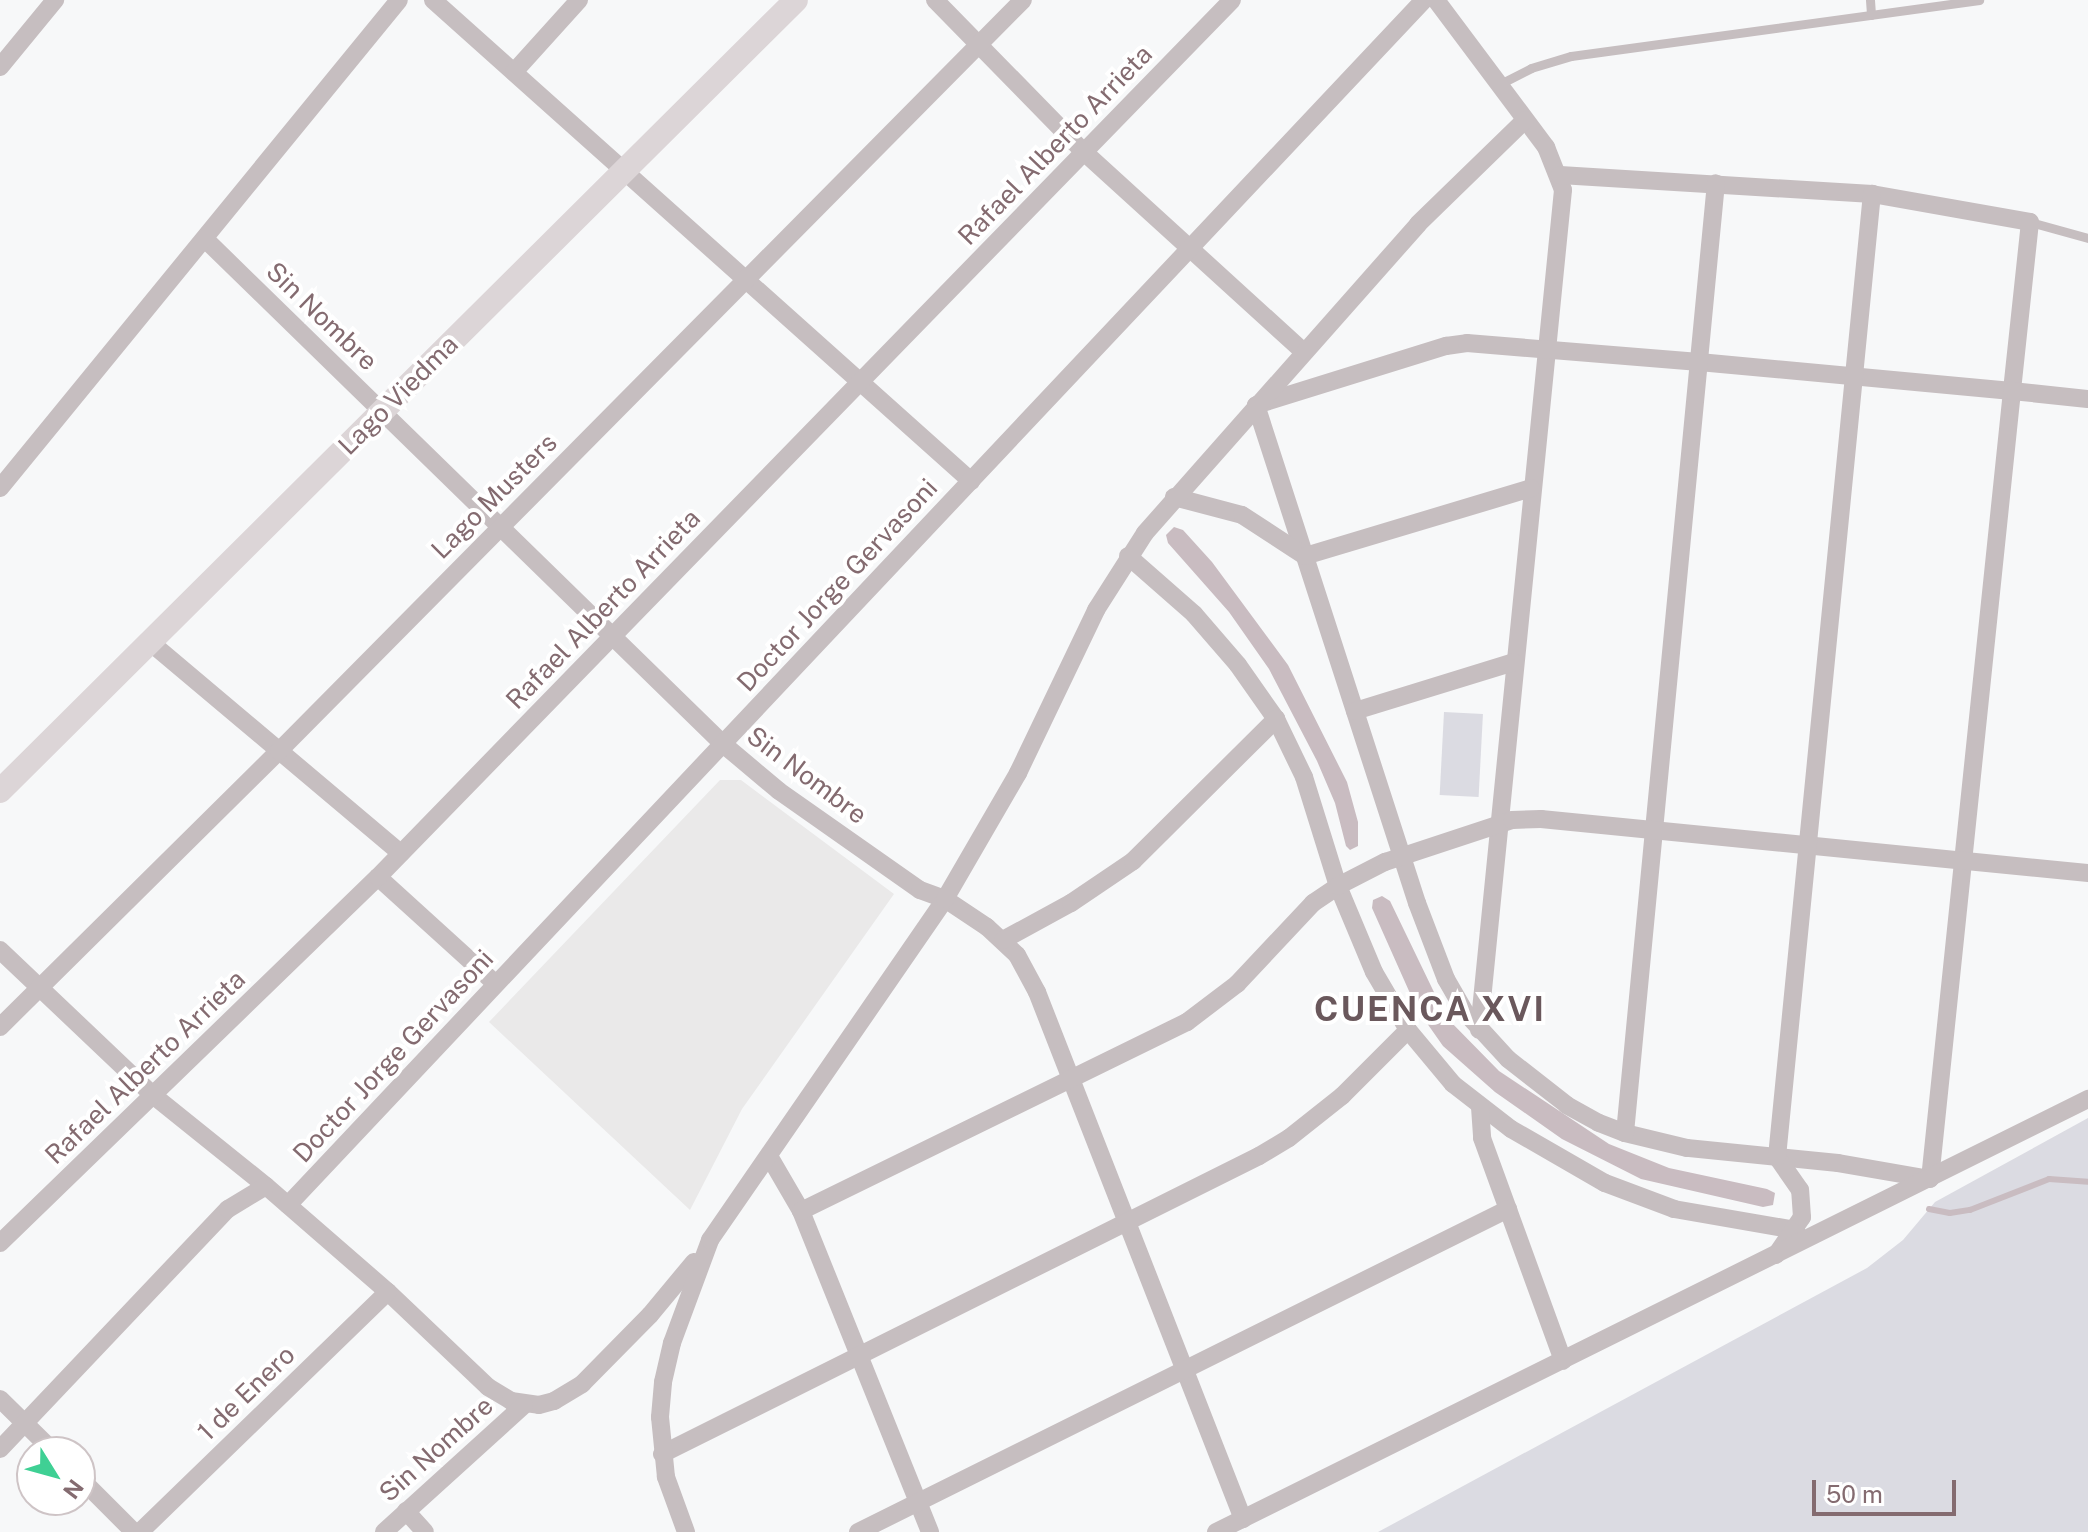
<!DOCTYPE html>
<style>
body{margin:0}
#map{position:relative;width:2088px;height:1532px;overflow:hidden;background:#f7f8f9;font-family:"Public Sans",sans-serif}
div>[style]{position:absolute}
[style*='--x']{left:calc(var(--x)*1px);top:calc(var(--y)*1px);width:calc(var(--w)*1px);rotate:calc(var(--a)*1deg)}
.built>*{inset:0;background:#eae9e9}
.green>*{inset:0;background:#dbdbe2;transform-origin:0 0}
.water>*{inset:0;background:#c9bcc1}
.stream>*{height:6px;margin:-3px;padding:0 3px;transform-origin:3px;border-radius:3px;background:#c9bcc1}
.lane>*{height:9px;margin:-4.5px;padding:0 4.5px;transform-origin:4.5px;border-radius:4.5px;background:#c6bec0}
.street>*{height:18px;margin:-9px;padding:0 9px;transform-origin:9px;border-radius:9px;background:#c6bec0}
.secondary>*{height:24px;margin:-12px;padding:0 12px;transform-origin:12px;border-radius:12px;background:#dcd5d7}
span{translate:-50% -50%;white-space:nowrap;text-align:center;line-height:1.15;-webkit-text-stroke:8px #fff;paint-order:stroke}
.street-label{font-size:26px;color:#846b70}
.district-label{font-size:34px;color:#6a585c;font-weight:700;letter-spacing:2px}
.north{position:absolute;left:16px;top:1436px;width:80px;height:80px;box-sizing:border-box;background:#fff;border:2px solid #cec4c6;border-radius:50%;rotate:127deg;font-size:22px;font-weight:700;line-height:32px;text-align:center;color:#846b70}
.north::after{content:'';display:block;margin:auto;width:28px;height:36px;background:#3fd094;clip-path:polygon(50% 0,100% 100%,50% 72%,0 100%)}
.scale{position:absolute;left:1812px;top:1480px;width:144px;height:36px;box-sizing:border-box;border:4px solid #846b70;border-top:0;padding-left:10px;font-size:24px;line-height:28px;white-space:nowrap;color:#846b70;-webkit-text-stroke:6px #fff;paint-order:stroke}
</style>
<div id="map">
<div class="built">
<i style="clip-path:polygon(720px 780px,741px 780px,894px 894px,742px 1109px,690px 1210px,489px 1022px)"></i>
</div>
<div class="green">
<i style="left:1444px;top:712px;width:39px;height:83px;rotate:3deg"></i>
<i style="clip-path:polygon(2088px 1118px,2088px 1532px,1378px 1532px,1867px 1268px,1903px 1240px,1935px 1202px)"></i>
</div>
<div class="water">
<i style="clip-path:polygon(1174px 527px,1183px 530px,1212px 562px,1288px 665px,1347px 782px,1358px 822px,1358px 846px,1350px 850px,1346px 846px,1335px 803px,1317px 761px,1269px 669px,1229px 612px,1168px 543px,1166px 535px)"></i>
<i style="clip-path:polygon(1382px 896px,1390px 901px,1446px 1017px,1499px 1071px,1609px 1144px,1669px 1168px,1767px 1189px,1775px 1193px,1773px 1205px,1763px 1207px,1641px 1179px,1562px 1139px,1495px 1092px,1443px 1046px,1417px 1009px,1372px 908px,1373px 900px)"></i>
</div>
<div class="stream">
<i style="--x:1929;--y:1209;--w:21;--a:11"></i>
<i style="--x:1950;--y:1213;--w:20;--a:-9"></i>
<i style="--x:1970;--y:1210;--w:85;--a:-21.4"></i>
<i style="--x:2049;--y:1179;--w:39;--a:4"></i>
</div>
<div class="lane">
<i style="--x:1870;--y:0;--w:15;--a:86"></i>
<i style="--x:1498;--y:85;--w:37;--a:-27"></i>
<i style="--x:1531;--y:68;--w:42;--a:-16.7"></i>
<i style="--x:1571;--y:56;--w:412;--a:-7.8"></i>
<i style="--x:2030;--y:222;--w:60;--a:15.4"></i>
</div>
<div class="street">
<i style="--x:433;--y:0;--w:722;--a:41.8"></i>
<i style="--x:935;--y:0;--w:213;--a:45.6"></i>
<i style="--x:1084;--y:152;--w:297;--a:42.3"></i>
<i style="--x:1436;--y:0;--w:184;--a:53.2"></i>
<i style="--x:1546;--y:147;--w:46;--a:68.4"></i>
<i style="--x:1563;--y:190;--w:844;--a:95.71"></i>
<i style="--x:0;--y:67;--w:87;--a:-50.6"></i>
<i style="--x:514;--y:72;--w:97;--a:-47.9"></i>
<i style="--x:1560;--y:175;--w:313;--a:3.5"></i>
<i style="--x:1872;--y:194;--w:160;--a:10"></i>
<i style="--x:2030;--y:222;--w:170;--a:96.1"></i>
<i style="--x:2012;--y:391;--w:792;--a:95.94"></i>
<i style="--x:1930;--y:1179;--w:93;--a:-170.1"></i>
<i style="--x:1838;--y:1163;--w:152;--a:-174.3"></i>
<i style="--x:1687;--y:1148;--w:64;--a:-166.4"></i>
<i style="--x:1625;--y:1133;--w:28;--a:-159"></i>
<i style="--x:1599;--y:1123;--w:37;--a:-151"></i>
<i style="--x:1567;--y:1105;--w:75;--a:-142.1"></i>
<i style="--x:1508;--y:1059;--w:64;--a:-132.5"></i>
<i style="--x:1465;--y:1012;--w:38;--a:-120"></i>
<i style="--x:1446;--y:979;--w:81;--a:-110.9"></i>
<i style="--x:1417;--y:903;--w:523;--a:-107.92"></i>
<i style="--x:1256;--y:405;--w:199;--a:-17.3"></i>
<i style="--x:1446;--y:346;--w:21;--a:-8"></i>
<i style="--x:1467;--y:343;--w:233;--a:4.7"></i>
<i style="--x:1699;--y:362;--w:314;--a:5.3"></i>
<i style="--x:2012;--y:391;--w:76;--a:6"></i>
<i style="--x:205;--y:239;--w:723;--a:44.27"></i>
<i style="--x:723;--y:744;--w:73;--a:40"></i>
<i style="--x:779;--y:791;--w:172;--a:35.1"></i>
<i style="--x:920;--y:890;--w:27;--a:20"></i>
<i style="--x:945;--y:899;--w:50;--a:33.7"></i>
<i style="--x:987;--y:927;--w:41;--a:43"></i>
<i style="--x:1017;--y:955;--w:42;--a:61.6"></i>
<i style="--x:1037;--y:992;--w:566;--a:68.65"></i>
<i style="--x:0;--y:488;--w:630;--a:-50.73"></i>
<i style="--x:1174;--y:497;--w:70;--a:14.8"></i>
<i style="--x:1242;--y:515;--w:75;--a:33.1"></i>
<i style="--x:1128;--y:556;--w:88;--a:41.3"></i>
<i style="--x:1194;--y:614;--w:67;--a:49.2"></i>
<i style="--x:1238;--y:665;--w:66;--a:54.9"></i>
<i style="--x:1276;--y:719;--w:64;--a:64.2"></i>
<i style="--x:1304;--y:777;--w:114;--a:72.7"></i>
<i style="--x:1338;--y:886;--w:93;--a:67.3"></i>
<i style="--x:1374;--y:972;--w:67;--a:59.6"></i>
<i style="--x:1408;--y:1030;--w:70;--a:50.2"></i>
<i style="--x:1453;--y:1084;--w:73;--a:37.8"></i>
<i style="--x:1511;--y:1129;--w:108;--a:29.9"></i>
<i style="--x:1605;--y:1183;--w:74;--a:20.6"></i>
<i style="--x:1674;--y:1209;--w:124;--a:9.8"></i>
<i style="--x:1305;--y:556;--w:236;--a:-16.7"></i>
<i style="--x:150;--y:642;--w:328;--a:40.1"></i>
<i style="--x:1355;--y:711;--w:166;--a:-17.1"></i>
<i style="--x:378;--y:877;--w:159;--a:42.2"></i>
<i style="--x:1003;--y:940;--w:77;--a:-28.6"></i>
<i style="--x:1071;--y:903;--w:75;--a:-34.1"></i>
<i style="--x:1133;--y:861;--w:202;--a:-44.8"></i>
<i style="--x:0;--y:950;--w:212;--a:43.5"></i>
<i style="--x:154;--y:1096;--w:144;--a:38.8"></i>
<i style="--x:266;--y:1186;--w:162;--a:41"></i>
<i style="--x:388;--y:1292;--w:138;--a:43.5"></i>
<i style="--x:488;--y:1387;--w:27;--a:31"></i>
<i style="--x:511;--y:1401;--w:28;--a:8"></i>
<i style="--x:539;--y:1405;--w:16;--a:-15"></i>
<i style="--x:554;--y:1401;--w:33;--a:-31"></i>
<i style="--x:582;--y:1384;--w:97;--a:-45.4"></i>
<i style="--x:650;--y:1315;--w:69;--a:-50.3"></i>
<i style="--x:0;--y:1027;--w:392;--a:-44.7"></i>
<i style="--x:279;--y:751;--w:1057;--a:-45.27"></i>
<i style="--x:1480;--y:1107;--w:31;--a:86"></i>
<i style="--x:1482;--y:1138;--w:237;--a:70"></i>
<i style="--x:1625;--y:1133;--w:954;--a:-84.53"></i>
<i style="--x:769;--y:1156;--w:64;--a:59.8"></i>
<i style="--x:801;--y:1211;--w:346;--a:68.1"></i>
<i style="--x:288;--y:1205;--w:1656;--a:-46.69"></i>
<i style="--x:801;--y:1211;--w:430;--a:-26.1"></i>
<i style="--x:1187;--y:1022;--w:63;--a:-37.2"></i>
<i style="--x:1237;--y:984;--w:111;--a:-46.8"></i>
<i style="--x:1313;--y:903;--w:30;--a:-34"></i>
<i style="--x:1338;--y:886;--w:53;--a:-27.1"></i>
<i style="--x:1385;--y:862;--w:134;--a:-18.3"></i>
<i style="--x:1512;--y:820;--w:29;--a:-2"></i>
<i style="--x:1541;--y:819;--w:550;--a:5.64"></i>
<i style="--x:0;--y:1243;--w:526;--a:-44.08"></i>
<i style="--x:378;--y:877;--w:1224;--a:-45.76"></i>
<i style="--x:1776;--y:1255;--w:46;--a:-55.6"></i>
<i style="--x:1802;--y:1217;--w:27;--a:-94"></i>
<i style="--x:1800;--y:1190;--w:40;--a:-124.9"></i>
<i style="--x:1777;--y:1157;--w:968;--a:-84.37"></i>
<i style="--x:0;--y:1399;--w:76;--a:44.5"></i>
<i style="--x:0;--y:1449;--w:331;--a:-46.5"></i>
<i style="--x:228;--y:1209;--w:44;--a:-31.2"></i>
<i style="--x:662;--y:1454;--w:667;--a:-26.53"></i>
<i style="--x:1259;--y:1156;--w:35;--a:-31"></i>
<i style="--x:1289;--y:1138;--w:68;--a:-38.4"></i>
<i style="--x:1342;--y:1096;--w:93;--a:-45"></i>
<i style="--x:80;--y:1478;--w:76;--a:45"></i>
<i style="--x:406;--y:1511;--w:28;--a:48"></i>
<i style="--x:140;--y:1532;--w:345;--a:-44.1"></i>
<i style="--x:384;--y:1532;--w:189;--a:-42.2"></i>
<i style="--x:686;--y:1532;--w:59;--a:-110"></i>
<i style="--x:666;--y:1477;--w:60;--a:-95.7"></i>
<i style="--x:660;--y:1417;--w:35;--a:-85"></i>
<i style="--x:663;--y:1382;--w:40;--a:-77"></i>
<i style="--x:672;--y:1343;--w:110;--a:-69.7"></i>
<i style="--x:710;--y:1240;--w:414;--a:-55.4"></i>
<i style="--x:945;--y:899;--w:146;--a:-59.9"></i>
<i style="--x:1018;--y:773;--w:181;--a:-64.4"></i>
<i style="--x:1096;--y:610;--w:91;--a:-57.5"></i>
<i style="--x:1145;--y:533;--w:412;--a:-48.5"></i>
<i style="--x:1418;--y:224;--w:149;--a:-44.2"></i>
<i style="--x:858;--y:1532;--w:726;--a:-26.42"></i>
<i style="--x:1216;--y:1532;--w:974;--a:-26.41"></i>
</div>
<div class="secondary">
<i style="--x:0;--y:791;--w:1122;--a:-44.82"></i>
</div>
<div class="street-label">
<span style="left:1055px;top:145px;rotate:-46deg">Rafael Alberto Arrieta</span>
<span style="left:322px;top:316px;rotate:44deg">Sin Nombre</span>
<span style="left:398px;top:395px;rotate:-45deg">Lago Viedma</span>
<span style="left:494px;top:496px;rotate:-45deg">Lago Musters</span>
<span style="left:837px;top:585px;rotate:-47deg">Doctor Jorge Gervasoni</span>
<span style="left:603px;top:609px;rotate:-46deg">Rafael Alberto Arrieta</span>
<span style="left:807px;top:775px;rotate:37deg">Sin Nombre</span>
<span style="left:393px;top:1056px;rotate:-47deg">Doctor Jorge Gervasoni</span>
<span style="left:145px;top:1067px;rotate:-44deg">Rafael Alberto Arrieta</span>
<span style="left:246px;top:1393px;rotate:-44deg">1 de Enero</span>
<span style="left:436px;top:1449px;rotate:-42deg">Sin Nombre</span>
</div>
<div class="district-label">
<span style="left:1430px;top:1010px">CUENCA XVI</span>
</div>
<div class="north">N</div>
<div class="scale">50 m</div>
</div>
